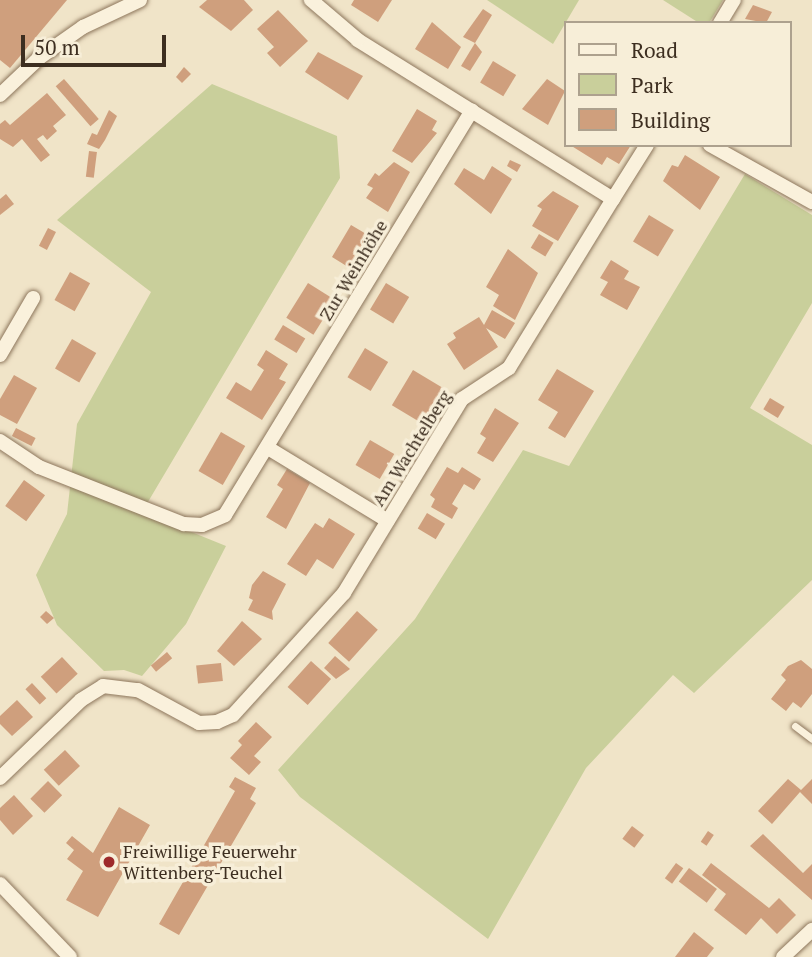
<!DOCTYPE html>
<meta charset="utf-8">
<style>
body{margin:0}
#map{position:relative;width:812px;height:957px;overflow:hidden;background:#f0e4c8;font-family:"PT Serif",serif}
div>[style]{position:absolute}
[style*='--x']{left:calc(var(--x)*1px);top:calc(var(--y)*1px);width:calc(var(--w)*1px);rotate:calc(var(--a)*1deg)}
.green>*{inset:0;background:#c9cf9b}
.building>*{inset:0;background:#cf9f7d;transform-origin:0 0}
.roads{filter:drop-shadow(0 0 2px #8d765c) drop-shadow(0 0 2px #8d765c)}
.lane>*{height:7px;margin:-3.5px;padding:0 3.5px;transform-origin:3.5px;border-radius:3.5px;background:#faf1dc}
.street>*{height:14px;margin:-7px;padding:0 7px;transform-origin:7px;border-radius:7px;background:#faf1dc}
.dots>*{width:19px;height:19px;translate:-50% -50%;box-sizing:border-box;border:4px solid #f7eed8;border-radius:50%}
span{translate:-50% -50%;white-space:nowrap;text-align:center;line-height:1.15;-webkit-text-stroke:7px #f7eed8;paint-order:stroke}
.street-label{font-size:18px;color:#3d2e20}
.poi-label{font-size:18px;color:#3d2e20}
.left{translate:0 -50%;text-align:left}
.legend{position:absolute;left:564px;top:21px;width:228px;height:126px;box-sizing:border-box;background:#f7eed8;border:2px solid #ada18e;margin:0;padding:9px 12px;list-style:none;font-size:21px;color:#3d2e20}
.legend li{display:flex;align-items:center;gap:14px;height:35px}
.legend b{width:35px;border:2px solid #ada18e}
.scale{position:absolute;left:21px;top:35px;width:145px;height:32px;box-sizing:border-box;border:4px solid #3d2e20;border-top:0;padding-left:9px;font-size:21px;line-height:24px;white-space:nowrap;color:#3d2e20;-webkit-text-stroke:5px #f7eed8;paint-order:stroke}
</style>
<div id="map">
<div class="green">
<i style="clip-path:polygon(487px 0,579px 0,553px 44px)"></i>
<i style="clip-path:polygon(663px 0,723px 0,709px 23px,699px 23px)"></i>
<i style="clip-path:polygon(212px 84px,337px 136px,340px 178px,142px 512px,226px 546px,186px 624px,142px 676px,124px 670px,104px 671px,57px 625px,36px 575px,67px 514px,77px 424px,151px 292px,57px 220px)"></i>
<i style="clip-path:polygon(745px 174px,812px 215px,812px 303px,750px 408px,812px 445px,812px 580px,694px 693px,673px 675px,586px 768px,488px 939px,300px 797px,278px 770px,415px 619px,523px 450px,569px 466px)"></i>
</div>
<div class="building">
<i style="clip-path:polygon(0 0,67px 0,10px 68px,0 60px)"></i>
<i style="clip-path:polygon(207px 0,244px 0,253px 10px,231px 31px,199px 7px)"></i>
<i style="clip-path:polygon(354px 0,392px 0,378px 22px,351px 5px)"></i>
<i style="clip-path:polygon(753px 5px,772px 12px,766px 23px,745px 19px)"></i>
<i style="clip-path:polygon(483px 9px,492px 15px,475px 43px,463px 37px)"></i>
<i style="clip-path:polygon(278px 10px,308px 41px,280px 67px,267px 53px,274px 47px,257px 29px)"></i>
<i style="clip-path:polygon(432px 22px,461px 47px,448px 69px,415px 49px)"></i>
<i style="clip-path:polygon(475px 43px,482px 52px,470px 71px,461px 66px)"></i>
<i style="clip-path:polygon(318px 52px,363px 76px,348px 100px,305px 72px)"></i>
<i style="left:493px;top:61px;width:27px;height:25px;rotate:31deg"></i>
<i style="clip-path:polygon(184px 67px,191px 74px,182px 83px,176px 77px)"></i>
<i style="left:64px;top:79px;width:53px;height:11px;rotate:49deg"></i>
<i style="clip-path:polygon(547px 79px,565px 91px,548px 125px,522px 109px)"></i>
<i style="clip-path:polygon(47px 93px,66px 115px,53px 126px,57px 131px,47px 140px,43px 135px,37px 139px,50px 155px,41px 162px,22px 139px,13px 147px,0 139px,0 124px,5px 120px,10px 125px)"></i>
<i style="clip-path:polygon(417px 109px,437px 121px,432px 130px,437px 133px,412px 163px,392px 151px)"></i>
<i style="clip-path:polygon(109px 110px,117px 116px,105px 140px,99px 149px,87px 144px,92px 133px,97px 135px)"></i>
<i style="clip-path:polygon(570px 145px,631px 145px,619px 164px,607px 157px,602px 165px)"></i>
<i style="left:89px;top:151px;width:8px;height:26px;rotate:7deg"></i>
<i style="clip-path:polygon(685px 155px,720px 177px,700px 210px,663px 181px,672px 165px,678px 167px)"></i>
<i style="clip-path:polygon(510px 160px,521px 165px,517px 172px,507px 166px)"></i>
<i style="clip-path:polygon(394px 162px,410px 172px,388px 212px,366px 198px,373px 188px,367px 185px,375px 173px,379px 176px)"></i>
<i style="clip-path:polygon(492px 166px,512px 179px,491px 214px,454px 184px,464px 168px,484px 180px)"></i>
<i style="clip-path:polygon(553px 191px,579px 206px,558px 241px,532px 226px,542px 209px,537px 206px)"></i>
<i style="clip-path:polygon(6px 194px,14px 204px,0 215px,0 199px)"></i>
<i style="left:649px;top:215px;width:29px;height:31px;rotate:31deg"></i>
<i style="clip-path:polygon(351px 225px,368px 235px,361px 245px,367px 248px,353px 270px,332px 257px)"></i>
<i style="left:48px;top:228px;width:9px;height:20px;rotate:27deg"></i>
<i style="left:539px;top:234px;width:17px;height:16px;rotate:31deg"></i>
<i style="clip-path:polygon(508px 249px,538px 273px,515px 320px,493px 306px,499px 295px,486px 287px)"></i>
<i style="clip-path:polygon(611px 260px,629px 271px,624px 279px,640px 287px,627px 310px,600px 295px,608px 282px,600px 278px)"></i>
<i style="left:70px;top:272px;width:23px;height:32px;rotate:29deg"></i>
<i style="left:308px;top:283px;width:32px;height:41px;rotate:32deg"></i>
<i style="left:386px;top:283px;width:27px;height:31px;rotate:31deg"></i>
<i style="clip-path:polygon(492px 310px,515px 323px,505px 339px,486px 328px,498px 347px,464px 370px,447px 344px,456px 338px,453px 333px,479px 317px,484px 325px)"></i>
<i style="left:283px;top:325px;width:26px;height:17px;rotate:31deg"></i>
<i style="left:72px;top:339px;width:28px;height:34px;rotate:30deg"></i>
<i style="left:365px;top:348px;width:27px;height:34px;rotate:31deg"></i>
<i style="clip-path:polygon(266px 350px,288px 364px,279px 379px,286px 382px,262px 420px,226px 398px,236px 382px,251px 391px,264px 370px,257px 365px)"></i>
<i style="clip-path:polygon(557px 369px,594px 391px,565px 438px,548px 428px,558px 412px,538px 400px)"></i>
<i style="left:413px;top:370px;width:35px;height:41px;rotate:31deg"></i>
<i style="clip-path:polygon(14px 375px,37px 388px,17px 424px,0 415px,0 399px)"></i>
<i style="left:770px;top:398px;width:17px;height:13px;rotate:31deg"></i>
<i style="clip-path:polygon(495px 408px,519px 423px,493px 462px,477px 453px,486px 438px,480px 434px)"></i>
<i style="left:16px;top:428px;width:22px;height:9px;rotate:27deg"></i>
<i style="left:221px;top:432px;width:28px;height:45px;rotate:30deg"></i>
<i style="left:370px;top:440px;width:28px;height:29px;rotate:30deg"></i>
<i style="clip-path:polygon(447px 467px,458px 473px,462px 467px,481px 479px,474px 490px,464px 484px,452px 504px,458px 508px,452px 519px,431px 507px,435px 499px,430px 495px)"></i>
<i style="clip-path:polygon(287px 469px,310px 483px,286px 529px,266px 517px,283px 489px,277px 485px)"></i>
<i style="left:24px;top:480px;width:26px;height:32px;rotate:36deg"></i>
<i style="left:427px;top:513px;width:21px;height:18px;rotate:31deg"></i>
<i style="clip-path:polygon(329px 518px,355px 534px,333px 569px,317px 559px,306px 576px,287px 564px,315px 523px,323px 528px)"></i>
<i style="clip-path:polygon(263px 571px,286px 584px,272px 611px,273px 620px,248px 610px,253px 600px,249px 598px,252px 585px)"></i>
<i style="clip-path:polygon(46px 611px,54px 618px,47px 624px,40px 617px)"></i>
<i style="left:357px;top:611px;width:28px;height:43px;rotate:42deg"></i>
<i style="clip-path:polygon(242px 621px,262px 639px,234px 666px,217px 651px)"></i>
<i style="left:167px;top:652px;width:8px;height:21px;rotate:50deg"></i>
<i style="clip-path:polygon(335px 656px,350px 669px,336px 679px,324px 668px)"></i>
<i style="left:62px;top:657px;width:23px;height:29px;rotate:47deg"></i>
<i style="clip-path:polygon(801px 660px,812px 669px,812px 694px,801px 708px,793px 702px,786px 711px,771px 699px,786px 680px,781px 675px,788px 666px)"></i>
<i style="left:311px;top:661px;width:27px;height:35px;rotate:42deg"></i>
<i style="left:221px;top:663px;width:18px;height:25px;rotate:84deg"></i>
<i style="left:32px;top:683px;width:21px;height:9px;rotate:47deg"></i>
<i style="clip-path:polygon(17px 700px,33px 717px,12px 736px,0 724px,0 716px)"></i>
<i style="clip-path:polygon(256px 722px,272px 737px,254px 756px,261px 762px,249px 775px,230px 758px,242px 745px,238px 741px)"></i>
<i style="left:65px;top:750px;width:22px;height:29px;rotate:47deg"></i>
<i style="clip-path:polygon(235px 777px,256px 788px,250px 799px,256px 803px,179px 935px,159px 924px,235px 791px,229px 787px)"></i>
<i style="clip-path:polygon(788px 779px,801px 790px,812px 779px,812px 804px,800px 792px,772px 824px,758px 811px)"></i>
<i style="left:48px;top:781px;width:20px;height:25px;rotate:45deg"></i>
<i style="clip-path:polygon(14px 795px,33px 816px,13px 835px,0 820px,0 808px)"></i>
<i style="clip-path:polygon(119px 807px,150px 825px,98px 917px,66px 900px,83px 871px,67px 859px,74px 850px,66px 843px,72px 836px,93px 853px)"></i>
<i style="left:632px;top:826px;width:15px;height:16px;rotate:37deg"></i>
<i style="left:708px;top:831px;width:7px;height:13px;rotate:34deg"></i>
<i style="clip-path:polygon(763px 834px,803px 873px,812px 864px,812px 900px,750px 846px)"></i>
<i style="left:676px;top:863px;width:9px;height:19px;rotate:36deg"></i>
<i style="clip-path:polygon(711px 863px,769px 908px,779px 898px,796px 915px,777px 934px,761px 918px,746px 935px,714px 910px,726px 894px,702px 875px)"></i>
<i style="left:689px;top:868px;width:35px;height:17px;rotate:37deg"></i>
<i style="clip-path:polygon(694px 932px,714px 948px,707px 957px,675px 957px)"></i>
</div>
<div class="roads">
<div class="lane">
<i style="--x:795;--y:726;--w:21;--a:37"></i>
</div>
<div class="street">
<i style="--x:720;--y:23;--w:27;--a:-59"></i>
<i style="--x:0;--y:95;--w:54;--a:-43.5"></i>
<i style="--x:39;--y:58;--w:54;--a:-35.2"></i>
<i style="--x:83;--y:27;--w:63;--a:-25.3"></i>
<i style="--x:710;--y:145;--w:117;--a:29.2"></i>
<i style="--x:613;--y:199;--w:64;--a:-57.8"></i>
<i style="--x:0;--y:355;--w:66;--a:-59.9"></i>
<i style="--x:0;--y:441;--w:47;--a:33.7"></i>
<i style="--x:39;--y:467;--w:156;--a:21.5"></i>
<i style="--x:184;--y:524;--w:18;--a:3"></i>
<i style="--x:202;--y:525;--w:25;--a:-23"></i>
<i style="--x:225;--y:515;--w:474;--a:-58.6"></i>
<i style="--x:268;--y:448;--w:140;--a:31.3"></i>
<i style="--x:0;--y:778;--w:112;--a:-43.9"></i>
<i style="--x:81;--y:700;--w:26;--a:-32"></i>
<i style="--x:103;--y:686;--w:35;--a:7"></i>
<i style="--x:138;--y:690;--w:69;--a:28.4"></i>
<i style="--x:199;--y:723;--w:18;--a:-3"></i>
<i style="--x:217;--y:722;--w:17;--a:-24"></i>
<i style="--x:233;--y:715;--w:165;--a:-47.7"></i>
<i style="--x:344;--y:593;--w:227;--a:-58.7"></i>
<i style="--x:462;--y:399;--w:56;--a:-33.4"></i>
<i style="--x:509;--y:368;--w:198;--a:-58.4"></i>
<i style="--x:613;--y:199;--w:301;--a:-148.1"></i>
<i style="--x:358;--y:40;--w:62;--a:-139.6"></i>
<i style="--x:0;--y:884;--w:101;--a:46.2"></i>
<i style="--x:783;--y:957;--w:40;--a:-43"></i>
</div>
</div>
<div class="dots">
<i style="left:109px;top:862px;background:#9e2a2b"></i>
</div>
<div class="street-label">
<span style="left:353px;top:270px;rotate:-59deg">Zur Weinhöhe</span>
<span style="left:411px;top:448px;rotate:-58deg">Am Wachtelberg</span>
</div>
<div class="poi-label">
<span class="left" style="left:123px;top:862px">Freiwillige Feuerwehr<br>Wittenberg-Teuchel</span>
</div>
<ul class="legend">
<li><b style="height:9px;background:#faf1dc"></b>Road</li>
<li><b style="height:19px;background:#c9cf9b"></b>Park</li>
<li><b style="height:19px;background:#cf9f7d"></b>Building</li>
</ul>
<div class="scale">50 m</div>
</div>
